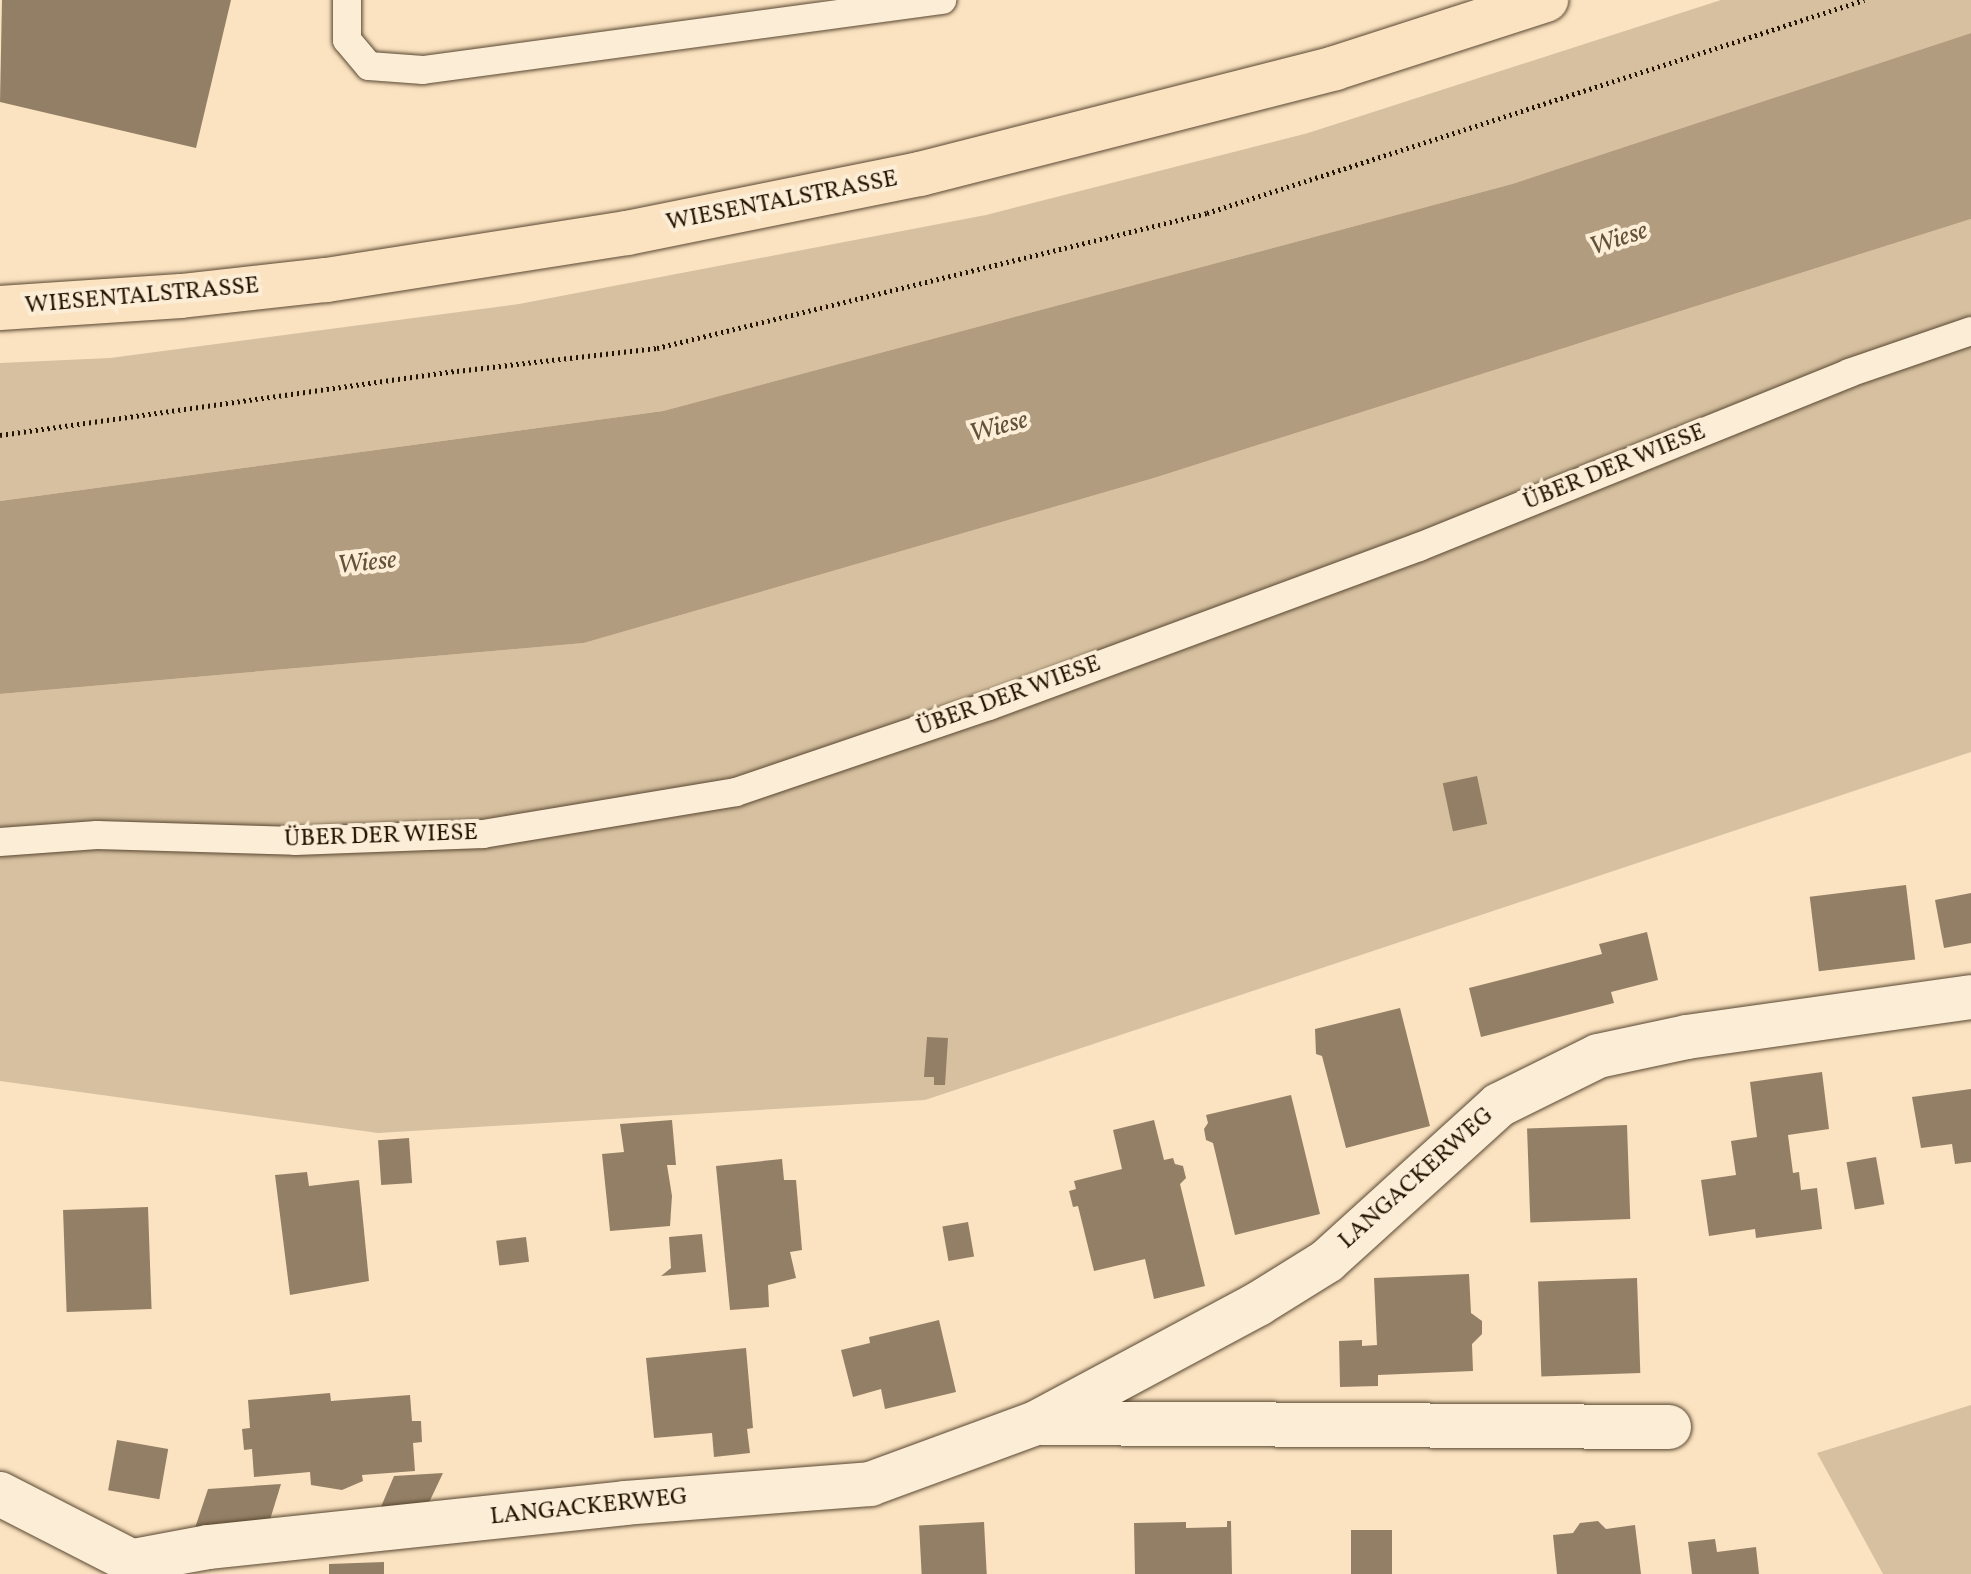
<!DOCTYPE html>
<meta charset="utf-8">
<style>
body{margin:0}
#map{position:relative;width:1971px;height:1574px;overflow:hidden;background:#fbe3c1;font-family:Vollkorn,serif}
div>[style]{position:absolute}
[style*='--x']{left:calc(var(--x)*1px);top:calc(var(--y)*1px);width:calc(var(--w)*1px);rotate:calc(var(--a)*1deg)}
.green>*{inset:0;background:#d6c0a0}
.water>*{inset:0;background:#b29c80}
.building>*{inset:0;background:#937f65;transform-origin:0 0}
.path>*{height:5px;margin-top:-2.5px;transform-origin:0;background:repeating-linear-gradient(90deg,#231301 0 2px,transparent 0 6px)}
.roads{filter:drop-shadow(0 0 2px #594731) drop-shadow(0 0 2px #594731)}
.lane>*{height:28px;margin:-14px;padding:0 14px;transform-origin:14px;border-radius:14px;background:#fcedd7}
.street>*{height:44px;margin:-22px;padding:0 22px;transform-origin:22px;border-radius:22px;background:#fcedd7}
.primary>*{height:44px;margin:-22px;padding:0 22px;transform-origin:22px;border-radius:22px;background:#fbe3c1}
span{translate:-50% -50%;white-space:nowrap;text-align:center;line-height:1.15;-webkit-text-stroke:8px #fcedd7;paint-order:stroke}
.street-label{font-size:24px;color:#231301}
.water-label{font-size:26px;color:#63513a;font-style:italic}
</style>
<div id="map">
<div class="green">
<i style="clip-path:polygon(1721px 0,1971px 0,1971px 33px,1512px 184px,663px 411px,0 501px,0 363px,110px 358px,519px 304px,986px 215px,1308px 133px)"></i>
<i style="clip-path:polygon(1971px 219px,1971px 752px,925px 1100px,378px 1133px,0 1081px,0 694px,584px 643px,1154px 478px)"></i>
<i style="clip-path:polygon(1971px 1405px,1971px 1574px,1883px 1574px,1817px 1453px)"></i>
</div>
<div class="water">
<i style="clip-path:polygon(1971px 33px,1971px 219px,1154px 478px,584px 643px,0 694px,0 501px,663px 411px,1512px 184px)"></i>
</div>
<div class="building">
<i style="clip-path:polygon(2px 0,231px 0,196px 148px,0 102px)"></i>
<i style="left:1477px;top:776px;width:49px;height:35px;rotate:78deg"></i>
<i style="left:1906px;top:885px;width:75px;height:97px;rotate:83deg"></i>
<i style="clip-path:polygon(1971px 893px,1971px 943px,1944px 948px,1935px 900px)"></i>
<i style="clip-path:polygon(1647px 932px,1658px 980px,1611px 992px,1614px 1003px,1481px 1037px,1469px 988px,1602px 954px,1599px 944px)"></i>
<i style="clip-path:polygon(1400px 1008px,1430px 1126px,1346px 1148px,1322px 1056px,1316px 1054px,1315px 1029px)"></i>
<i style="clip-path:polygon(927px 1037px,948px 1038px,945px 1085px,934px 1085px,934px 1077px,924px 1077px)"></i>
<i style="clip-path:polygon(1822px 1072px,1829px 1129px,1788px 1135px,1793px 1173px,1799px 1172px,1801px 1190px,1817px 1188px,1822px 1229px,1756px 1238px,1755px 1229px,1709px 1236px,1701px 1180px,1736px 1175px,1731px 1141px,1757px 1137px,1750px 1082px)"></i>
<i style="clip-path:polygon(1971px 1089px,1971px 1162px,1955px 1164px,1952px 1144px,1921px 1148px,1912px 1097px)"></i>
<i style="clip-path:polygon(1291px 1095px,1320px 1214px,1235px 1235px,1213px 1143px,1206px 1140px,1204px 1129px,1208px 1123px,1206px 1115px)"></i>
<i style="clip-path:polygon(672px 1120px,676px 1165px,667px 1165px,672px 1196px,670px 1226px,610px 1231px,602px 1154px,624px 1152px,620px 1124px)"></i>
<i style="clip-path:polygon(1154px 1120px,1164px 1160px,1173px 1158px,1175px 1164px,1183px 1166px,1186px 1178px,1180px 1184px,1205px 1286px,1154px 1299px,1145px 1259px,1094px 1271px,1078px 1206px,1073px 1207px,1069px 1191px,1076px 1189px,1074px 1181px,1122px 1169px,1113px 1130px)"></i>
<i style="left:1627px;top:1125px;width:94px;height:100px;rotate:88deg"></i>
<i style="left:409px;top:1138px;width:45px;height:31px;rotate:86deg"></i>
<i style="left:1876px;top:1157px;width:48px;height:30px;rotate:80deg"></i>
<i style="clip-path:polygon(782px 1159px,784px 1180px,796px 1180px,802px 1250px,790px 1252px,796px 1278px,768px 1285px,769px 1307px,730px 1310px,716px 1166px)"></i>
<i style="clip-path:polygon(307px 1172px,309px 1186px,359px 1180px,369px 1281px,290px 1295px,275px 1175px)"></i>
<i style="left:148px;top:1207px;width:102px;height:85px;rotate:88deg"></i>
<i style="left:968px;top:1222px;width:35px;height:26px;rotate:80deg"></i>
<i style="clip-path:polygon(702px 1234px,706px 1272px,661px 1276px,671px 1268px,669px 1237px)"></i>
<i style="left:526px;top:1237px;width:25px;height:30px;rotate:83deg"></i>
<i style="clip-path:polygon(1469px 1274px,1471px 1313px,1482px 1321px,1482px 1334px,1472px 1344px,1473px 1371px,1378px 1375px,1378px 1386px,1340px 1387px,1339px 1341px,1362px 1340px,1362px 1346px,1377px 1345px,1374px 1278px)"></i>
<i style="left:1637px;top:1278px;width:95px;height:99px;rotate:88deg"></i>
<i style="clip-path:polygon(939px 1320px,956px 1392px,885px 1409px,881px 1389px,853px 1397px,841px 1350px,870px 1343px,869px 1337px)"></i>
<i style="clip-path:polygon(746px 1348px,753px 1428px,747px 1429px,750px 1453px,714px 1457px,712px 1433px,654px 1438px,646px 1358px)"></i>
<i style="clip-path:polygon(330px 1393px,331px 1401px,410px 1395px,412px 1421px,421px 1421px,422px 1442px,413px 1443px,415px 1471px,362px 1475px,363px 1481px,342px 1490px,311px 1485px,310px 1472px,254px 1477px,252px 1449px,244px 1450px,242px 1429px,250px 1428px,248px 1400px)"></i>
<i style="left:117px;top:1440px;width:52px;height:51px;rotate:10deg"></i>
<i style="clip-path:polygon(443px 1473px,425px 1511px,378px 1514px,394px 1476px)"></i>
<i style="clip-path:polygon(281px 1484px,269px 1523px,195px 1528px,208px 1489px)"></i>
<i style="clip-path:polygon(1227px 1521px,1231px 1521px,1232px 1574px,1135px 1574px,1134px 1523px,1186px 1522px,1186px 1528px,1227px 1527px)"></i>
<i style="clip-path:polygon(1598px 1521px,1606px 1529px,1635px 1525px,1641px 1574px,1557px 1574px,1553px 1535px,1573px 1533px,1580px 1523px)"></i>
<i style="left:984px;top:1522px;width:52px;height:65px;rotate:87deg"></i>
<i style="left:1351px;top:1530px;width:41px;height:44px"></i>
<i style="clip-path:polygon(1715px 1539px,1717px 1552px,1756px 1547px,1759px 1574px,1692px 1574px,1688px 1542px)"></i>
<i style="clip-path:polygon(384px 1562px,384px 1574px,329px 1574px,329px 1564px)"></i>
</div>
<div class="path">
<i style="--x:0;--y:435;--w:461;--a:-8"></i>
<i style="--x:457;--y:371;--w:201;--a:-6.6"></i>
<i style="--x:657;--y:348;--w:566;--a:-13.79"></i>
<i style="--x:1207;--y:213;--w:691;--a:-17.96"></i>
</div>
<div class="roads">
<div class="lane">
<i style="--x:347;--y:0;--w:40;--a:90"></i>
<i style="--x:347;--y:40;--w:34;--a:50"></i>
<i style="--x:369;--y:66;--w:54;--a:4.2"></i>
<i style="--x:423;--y:70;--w:524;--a:-7.68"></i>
<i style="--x:0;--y:842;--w:97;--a:-4.1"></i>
<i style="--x:97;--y:835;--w:198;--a:1.7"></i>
<i style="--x:295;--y:841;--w:188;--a:-2.1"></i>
<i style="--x:483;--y:834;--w:256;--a:-9.4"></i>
<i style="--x:736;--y:792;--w:267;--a:-18.8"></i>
<i style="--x:989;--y:706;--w:458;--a:-20.3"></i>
<i style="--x:1419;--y:547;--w:464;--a:-22"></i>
<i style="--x:1849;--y:373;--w:129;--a:-19"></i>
</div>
<div class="street">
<i style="--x:1042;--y:1423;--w:627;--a:0.37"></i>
<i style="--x:0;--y:1494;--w:175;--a:27.1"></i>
<i style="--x:133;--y:1561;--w:76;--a:-10.6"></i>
<i style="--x:208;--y:1547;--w:419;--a:-6"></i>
<i style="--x:625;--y:1503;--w:246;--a:-4.4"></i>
<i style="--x:870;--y:1484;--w:177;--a:-20.2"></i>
<i style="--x:1036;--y:1423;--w:252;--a:-28.2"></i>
<i style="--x:1258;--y:1304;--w:81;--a:-31.9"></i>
<i style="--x:1327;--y:1261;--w:232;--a:-42.2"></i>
<i style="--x:1499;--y:1105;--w:110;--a:-26.3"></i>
<i style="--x:1598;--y:1056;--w:91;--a:-12.1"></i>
<i style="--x:1687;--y:1037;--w:287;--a:-8"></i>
</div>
<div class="primary">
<i style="--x:0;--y:308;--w:181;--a:-3.8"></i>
<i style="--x:181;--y:296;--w:146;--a:-6.3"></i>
<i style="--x:326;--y:280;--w:305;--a:-8.9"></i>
<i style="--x:627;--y:233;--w:299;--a:-11.4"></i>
<i style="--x:920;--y:174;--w:428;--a:-14.3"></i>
<i style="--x:1335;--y:68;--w:222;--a:-17.9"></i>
</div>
</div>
<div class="street-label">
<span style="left:782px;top:202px;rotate:-11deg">WIESENTALSTRASSE</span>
<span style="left:142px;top:297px;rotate:-5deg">WIESENTALSTRASSE</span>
<span style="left:1615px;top:468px;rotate:-22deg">ÜBER DER WIESE</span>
<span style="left:1009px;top:697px;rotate:-20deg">ÜBER DER WIESE</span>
<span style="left:381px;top:837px;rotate:-2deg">ÜBER DER WIESE</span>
<span style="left:1417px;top:1179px;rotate:-42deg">LANGACKERWEG</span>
<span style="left:589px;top:1508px;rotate:-6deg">LANGACKERWEG</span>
</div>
<div class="water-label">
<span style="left:1619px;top:240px;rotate:-18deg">Wiese</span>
<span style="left:999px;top:428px;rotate:-15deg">Wiese</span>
<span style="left:367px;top:564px;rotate:-6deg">Wiese</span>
</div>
</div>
